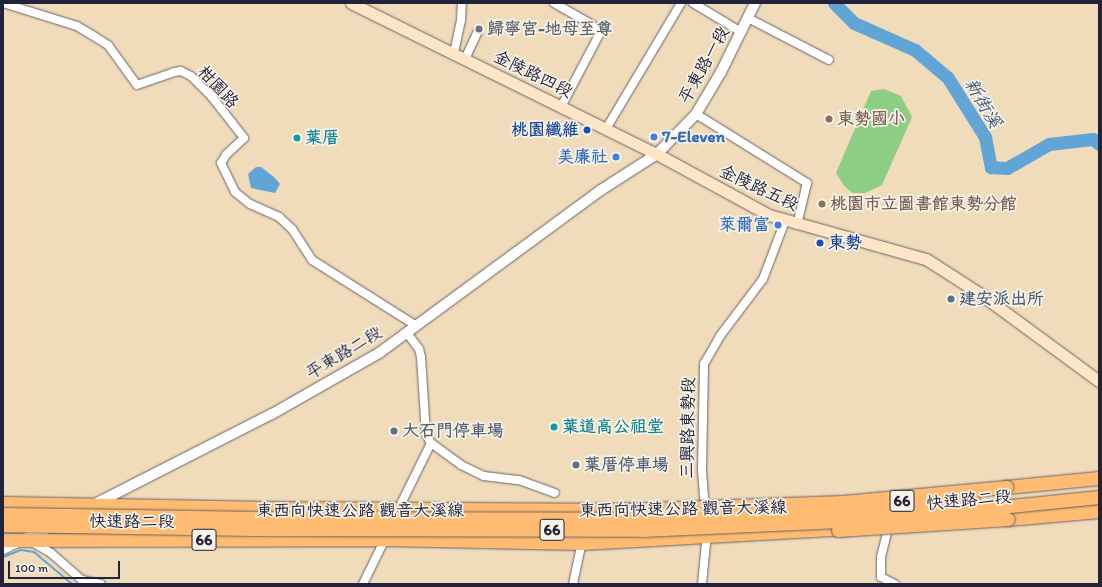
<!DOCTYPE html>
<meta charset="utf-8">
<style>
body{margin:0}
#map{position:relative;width:1102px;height:587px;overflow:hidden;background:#f0dcbb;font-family:Itim,"LXGW WenKai TC",sans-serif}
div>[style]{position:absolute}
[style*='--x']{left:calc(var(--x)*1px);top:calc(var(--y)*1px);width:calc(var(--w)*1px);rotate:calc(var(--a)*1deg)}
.green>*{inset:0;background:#8ecd84}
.water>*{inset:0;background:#61a5d6}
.stream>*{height:2px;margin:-1px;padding:0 1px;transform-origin:1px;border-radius:1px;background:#61a5d6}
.river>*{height:13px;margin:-6.5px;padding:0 6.5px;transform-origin:6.5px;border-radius:6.5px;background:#61a5d6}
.roads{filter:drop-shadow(0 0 1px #6a6368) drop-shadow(0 0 1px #6a6368)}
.minor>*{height:8px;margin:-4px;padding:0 4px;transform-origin:4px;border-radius:4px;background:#fff}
.tertiary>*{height:10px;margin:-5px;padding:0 5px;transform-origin:5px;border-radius:5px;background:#fff}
.secondary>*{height:11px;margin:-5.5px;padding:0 5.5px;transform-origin:5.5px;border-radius:5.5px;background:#ffe4c6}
.primary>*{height:13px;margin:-6.5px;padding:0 6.5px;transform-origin:6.5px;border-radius:6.5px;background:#febb71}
.trunk>*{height:13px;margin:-6.5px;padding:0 6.5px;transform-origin:6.5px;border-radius:6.5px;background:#febb71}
.bridges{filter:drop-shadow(0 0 1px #6a6368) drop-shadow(0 0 1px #6a6368)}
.trunk-bridge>*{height:13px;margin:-6.5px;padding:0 6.5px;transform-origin:6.5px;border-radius:6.5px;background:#febb71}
.dots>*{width:11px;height:11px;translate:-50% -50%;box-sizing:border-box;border:2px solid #f7f3e8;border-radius:50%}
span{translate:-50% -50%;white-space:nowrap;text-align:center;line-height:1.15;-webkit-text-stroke:3.5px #f7f3e8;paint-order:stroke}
.shield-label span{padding:1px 3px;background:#f7f3e8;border:1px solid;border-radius:3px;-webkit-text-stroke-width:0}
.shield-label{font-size:16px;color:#22223b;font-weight:700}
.worship-label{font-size:17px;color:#5b616d;font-weight:700}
.left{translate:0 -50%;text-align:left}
.street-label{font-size:17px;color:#22223b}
.education-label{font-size:17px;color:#785e54;font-weight:700}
.transit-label{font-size:17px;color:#164399;font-weight:700}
.right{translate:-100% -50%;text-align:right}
.shop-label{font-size:17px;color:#366cbe;font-weight:700}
.culture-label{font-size:17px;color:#0d838f;font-weight:700}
.service-label{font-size:17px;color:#4e5e75;font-weight:700}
.water-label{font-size:18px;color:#3b5679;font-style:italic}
.frame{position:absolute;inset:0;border:4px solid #22223b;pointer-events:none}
.scale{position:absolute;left:8px;top:561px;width:112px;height:18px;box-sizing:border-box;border:2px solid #22223b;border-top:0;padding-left:5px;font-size:12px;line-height:14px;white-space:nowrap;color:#22223b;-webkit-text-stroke:3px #f7f3e8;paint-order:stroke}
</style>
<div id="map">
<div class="green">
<i style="clip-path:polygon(884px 89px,901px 96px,912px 117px,882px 185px,865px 193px,853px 193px,845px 187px,836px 173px,871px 91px)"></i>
</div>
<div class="water">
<i style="clip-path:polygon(256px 167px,261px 167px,274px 177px,280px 184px,275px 193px,251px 188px,248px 174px)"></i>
</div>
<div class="stream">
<i style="--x:3;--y:557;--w:19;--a:-21"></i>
<i style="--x:21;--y:550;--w:13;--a:9"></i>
<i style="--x:34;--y:552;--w:50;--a:40.1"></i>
</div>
<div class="river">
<i style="--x:834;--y:3;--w:28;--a:45"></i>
<i style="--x:854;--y:23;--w:67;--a:23.9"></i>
<i style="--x:915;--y:50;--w:43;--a:40.3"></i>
<i style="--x:948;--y:78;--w:70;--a:57.9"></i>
<i style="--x:985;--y:137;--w:31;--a:79"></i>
<i style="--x:991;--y:167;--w:16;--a:4"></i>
<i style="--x:1007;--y:168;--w:48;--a:-29.7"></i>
<i style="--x:1049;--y:144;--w:44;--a:-6.5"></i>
<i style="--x:1093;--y:139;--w:8;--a:40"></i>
</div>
<div class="roads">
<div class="minor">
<i style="--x:3;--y:3;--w:77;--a:17.3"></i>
<i style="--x:77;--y:26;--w:17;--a:31"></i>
<i style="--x:92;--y:35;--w:19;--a:32"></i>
<i style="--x:108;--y:45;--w:49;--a:54.1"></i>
<i style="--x:137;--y:85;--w:39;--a:-19"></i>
<i style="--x:174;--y:72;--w:7;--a:-8"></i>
<i style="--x:181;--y:71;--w:11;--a:27"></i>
<i style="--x:191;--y:76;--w:30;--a:45"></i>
<i style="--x:212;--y:97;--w:52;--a:52"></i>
<i style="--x:244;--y:138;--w:25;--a:137"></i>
<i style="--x:226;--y:155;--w:9;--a:122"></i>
<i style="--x:221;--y:163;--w:32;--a:64"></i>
<i style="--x:235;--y:192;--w:19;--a:39"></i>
<i style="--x:250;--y:204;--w:32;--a:24"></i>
<i style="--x:279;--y:217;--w:18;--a:43"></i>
<i style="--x:292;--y:229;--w:37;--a:57"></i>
<i style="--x:312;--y:260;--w:122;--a:32.3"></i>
<i style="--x:554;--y:3;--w:43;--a:29.6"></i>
<i style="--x:591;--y:24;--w:13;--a:45"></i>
<i style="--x:600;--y:33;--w:84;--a:117.8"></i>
<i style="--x:693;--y:3;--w:56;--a:31.1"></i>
<i style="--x:748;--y:18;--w:91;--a:27.4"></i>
<i style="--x:454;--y:53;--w:34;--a:-78"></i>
<i style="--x:461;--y:20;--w:17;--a:-87"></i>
<i style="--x:465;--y:59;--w:29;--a:-65"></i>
<i style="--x:696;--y:114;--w:131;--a:31.9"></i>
<i style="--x:807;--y:183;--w:43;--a:103.4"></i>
<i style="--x:606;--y:129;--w:147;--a:-59.2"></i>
<i style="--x:407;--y:333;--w:20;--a:53"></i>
<i style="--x:419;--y:349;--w:8;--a:76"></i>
<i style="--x:421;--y:357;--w:77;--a:86.3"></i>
<i style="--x:426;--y:434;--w:10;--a:61"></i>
<i style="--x:431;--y:443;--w:37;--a:36"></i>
<i style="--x:461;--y:465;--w:25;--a:26"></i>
<i style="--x:484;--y:476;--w:35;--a:7"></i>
<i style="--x:519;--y:480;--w:38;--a:20"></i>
<i style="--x:705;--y:510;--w:40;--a:-94.3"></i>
<i style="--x:702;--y:470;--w:106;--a:-88.9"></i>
<i style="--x:704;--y:364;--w:32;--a:-60"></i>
<i style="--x:720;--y:336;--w:71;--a:-53"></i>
<i style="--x:763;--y:279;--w:62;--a:-69.2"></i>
<i style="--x:397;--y:512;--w:77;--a:-63.8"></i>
<i style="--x:887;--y:533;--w:25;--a:104"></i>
<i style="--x:881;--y:557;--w:20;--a:90"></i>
<i style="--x:881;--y:577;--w:16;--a:27"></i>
<i style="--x:32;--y:542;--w:22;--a:30"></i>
<i style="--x:51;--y:553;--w:41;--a:41.1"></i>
<i style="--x:82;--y:580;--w:19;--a:12"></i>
<i style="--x:363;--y:584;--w:55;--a:-63.9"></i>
<i style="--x:573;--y:584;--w:35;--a:-78"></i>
<i style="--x:702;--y:584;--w:51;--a:-84.4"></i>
</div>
<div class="tertiary">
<i style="--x:95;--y:504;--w:199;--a:-27"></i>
<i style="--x:272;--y:414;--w:123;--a:-29.7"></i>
<i style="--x:379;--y:353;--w:275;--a:-36.3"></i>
<i style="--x:601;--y:190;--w:67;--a:-32.7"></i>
<i style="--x:657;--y:154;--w:56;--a:-45.7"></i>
<i style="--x:696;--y:114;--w:49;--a:-59.2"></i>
<i style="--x:721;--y:72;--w:77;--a:-63.8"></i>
<i style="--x:3;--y:549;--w:52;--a:-25.1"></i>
</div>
<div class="secondary">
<i style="--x:351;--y:3;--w:341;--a:26.3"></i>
<i style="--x:657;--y:154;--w:128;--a:28.6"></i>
<i style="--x:769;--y:215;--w:163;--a:15.7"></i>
<i style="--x:926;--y:259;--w:63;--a:32.7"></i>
<i style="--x:979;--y:293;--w:149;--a:36.3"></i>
</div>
<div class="primary">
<i style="--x:3;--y:503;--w:252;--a:1.1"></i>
<i style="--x:255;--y:508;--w:378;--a:0.3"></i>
<i style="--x:3;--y:540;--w:383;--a:-0.1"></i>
<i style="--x:386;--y:539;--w:196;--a:1.2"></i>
<i style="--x:582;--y:543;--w:267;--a:-3.2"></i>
</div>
<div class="trunk">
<i style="--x:1006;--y:487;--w:93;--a:-5.5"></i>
<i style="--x:1008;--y:519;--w:91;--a:-5"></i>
</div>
</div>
<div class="bridges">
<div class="trunk-bridge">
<i style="--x:622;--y:510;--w:221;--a:-2.1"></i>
<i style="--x:843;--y:502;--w:164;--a:-5.3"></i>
<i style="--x:3;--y:514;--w:253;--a:0.9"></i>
<i style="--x:256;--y:518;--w:387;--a:0.1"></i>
<i style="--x:643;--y:519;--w:213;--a:-2.2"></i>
<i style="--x:856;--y:511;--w:118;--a:-4.8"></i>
<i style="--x:3;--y:525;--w:251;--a:0.9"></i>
<i style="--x:254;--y:529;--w:388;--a:0.1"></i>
<i style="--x:642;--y:530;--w:241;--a:-2.6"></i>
<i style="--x:883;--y:519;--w:217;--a:-5.8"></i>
<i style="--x:838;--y:530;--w:170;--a:-3.7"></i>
</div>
</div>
<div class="dots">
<i style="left:479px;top:29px;background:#6b7280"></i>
<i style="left:829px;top:119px;background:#8d6e63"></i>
<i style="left:587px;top:130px;background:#1a4fb4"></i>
<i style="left:654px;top:137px;background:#3f7fe0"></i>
<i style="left:297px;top:138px;background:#0f9aa8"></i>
<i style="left:616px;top:157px;background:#3f7fe0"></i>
<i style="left:822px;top:204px;background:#8d6e63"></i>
<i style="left:778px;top:225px;background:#3f7fe0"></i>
<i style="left:820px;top:243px;background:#1a4fb4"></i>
<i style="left:951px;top:299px;background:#5c6f8a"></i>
<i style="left:554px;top:427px;background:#0f9aa8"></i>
<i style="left:394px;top:431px;background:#5c6f8a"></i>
<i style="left:576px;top:465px;background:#5c6f8a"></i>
</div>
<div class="shield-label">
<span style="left:902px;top:501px">66</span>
<span style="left:552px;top:530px">66</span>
<span style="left:204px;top:540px">66</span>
</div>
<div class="worship-label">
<span class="left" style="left:487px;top:29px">歸寧宮-地母至尊</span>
</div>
<div class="street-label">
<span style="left:704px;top:65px;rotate:-61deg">平東路一段</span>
<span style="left:533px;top:74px;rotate:26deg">金陵路四段</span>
<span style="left:218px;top:87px;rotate:47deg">柑園路</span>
<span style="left:759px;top:188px;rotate:25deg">金陵路五段</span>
<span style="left:344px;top:353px;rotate:-31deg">平東路二段</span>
<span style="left:688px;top:428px;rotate:-89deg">三興路東勢段</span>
<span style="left:969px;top:500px;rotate:-5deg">快速路二段</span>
<span style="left:683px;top:509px;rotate:-1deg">東西向快速公路 觀音大溪線</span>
<span style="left:360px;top:511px">東西向快速公路 觀音大溪線</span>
<span style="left:132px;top:522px">快速路二段</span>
</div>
<div class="education-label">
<span class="left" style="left:837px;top:119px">東勢國小</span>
<span class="left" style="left:830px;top:204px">桃園市立圖書館東勢分館</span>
</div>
<div class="transit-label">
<span class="right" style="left:579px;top:130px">桃園纖維</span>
<span class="left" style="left:828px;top:243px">東勢</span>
</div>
<div class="shop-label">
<span class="left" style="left:662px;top:137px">7-Eleven</span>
<span class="right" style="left:608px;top:157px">美廉社</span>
<span class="right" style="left:770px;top:225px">萊爾富</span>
</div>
<div class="culture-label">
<span class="left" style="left:305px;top:138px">葉厝</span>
<span class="left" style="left:562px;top:427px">葉道高公祖堂</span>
</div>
<div class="service-label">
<span class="left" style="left:959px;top:299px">建安派出所</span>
<span class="left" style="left:402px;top:431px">大石門停車場</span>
<span class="left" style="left:584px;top:465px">葉厝停車場</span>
</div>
<div class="water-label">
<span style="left:983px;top:103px;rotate:59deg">新街溪</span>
</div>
<div class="frame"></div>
<div class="scale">100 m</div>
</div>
